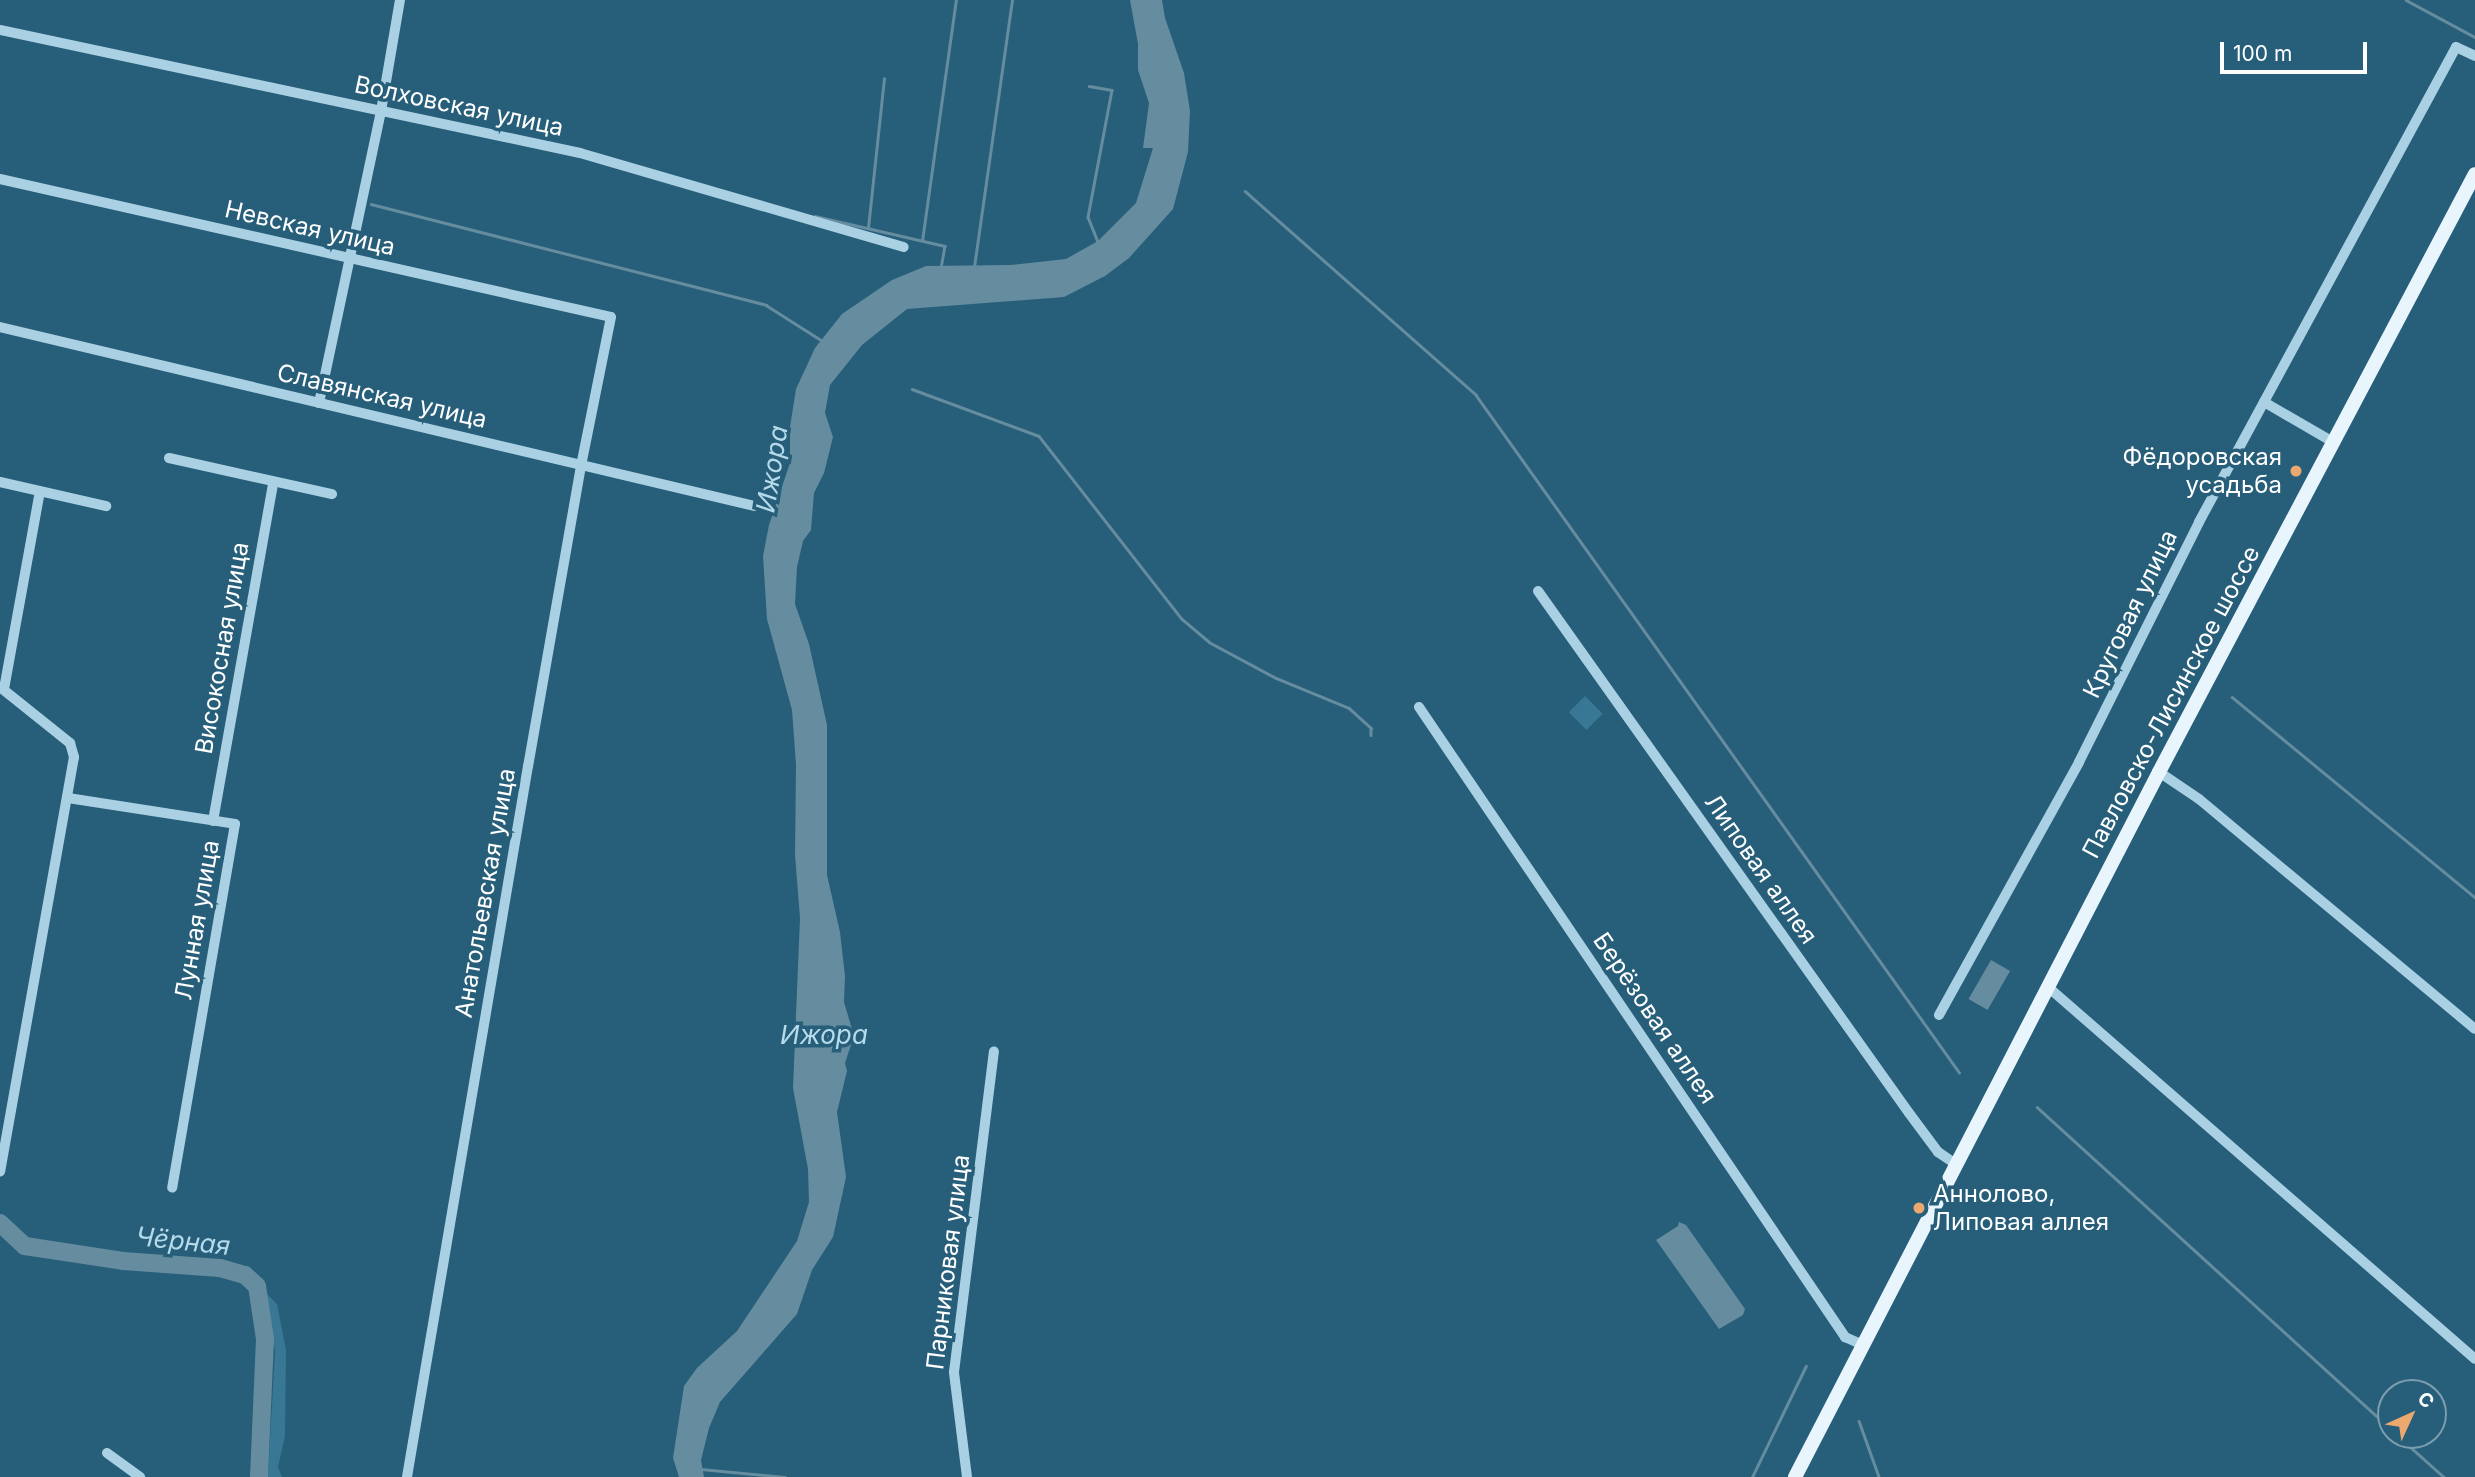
<!DOCTYPE html>
<meta charset="utf-8">
<style>
body{margin:0}
#map{position:relative;width:2475px;height:1477px;overflow:hidden;background:#275e79;font-family:Inter,sans-serif}
div>[style]{position:absolute}
[style*='--x']{left:calc(var(--x)*1px);top:calc(var(--y)*1px);width:calc(var(--w)*1px);rotate:calc(var(--a)*1deg)}
.green>*{inset:0;background:#387894;transform-origin:0 0}
.water>*{inset:0;background:#658d9f;transform-origin:0 0}
.stream>*{height:2.5px;margin:-1.25px;padding:0 1.25px;transform-origin:1.25px;border-radius:1.25px;background:#658d9f}
.river>*{height:18px;margin:-9px;padding:0 9px;transform-origin:9px;border-radius:9px;background:#658d9f}
.minor>*{height:10px;margin:-5px;padding:0 5px;transform-origin:5px;border-radius:5px;background:#aad1e3}
.major>*{height:14px;margin:-7px;padding:0 7px;transform-origin:7px;border-radius:7px;background:#e9f5fc}
.dots>*{width:19px;height:19px;translate:-50% -50%;box-sizing:border-box;border:4px solid #275e79;border-radius:50%}
span{translate:-50% -50%;white-space:nowrap;text-align:center;line-height:1.15;-webkit-text-stroke:7px #275e79;paint-order:stroke}
.street-label{font-size:24px;color:#fff}
.poi-label{font-size:24px;color:#fff}
.right{translate:-100% -50%;text-align:right}
.left{translate:0 -50%;text-align:left}
.water-label{font-size:26px;color:#b5dbeb;font-style:italic}
.north{position:absolute;left:2377px;top:1379px;width:70px;height:70px;box-sizing:border-box;background:#275e79;border:2px solid #7d9eaf;border-radius:50%;rotate:45deg;font-size:19px;font-weight:700;line-height:28px;text-align:center;color:#fff}
.north::after{content:'';display:block;margin:auto;width:24px;height:32px;background:#eba970;clip-path:polygon(50% 0,100% 100%,50% 72%,0 100%)}
.scale{position:absolute;left:2220px;top:42px;width:147px;height:32px;box-sizing:border-box;border:4px solid #fff;border-top:0;padding-left:9px;font-size:21px;line-height:24px;white-space:nowrap;color:#fff;-webkit-text-stroke:5px #275e79;paint-order:stroke}
</style>
<div id="map">
<div class="green">
<i style="left:1585px;top:696px;width:25px;height:23px;rotate:45deg"></i>
<i style="clip-path:polygon(267px 1294px,277px 1304px,286px 1350px,285px 1436px,278px 1467px,282px 1477px,268px 1477px,275px 1351px)"></i>
</div>
<div class="water">
<i style="clip-path:polygon(1130px 0,1162px 0,1165px 18px,1184px 73px,1190px 111px,1188px 152px,1173px 209px,1129px 258px,1105px 276px,1064px 297px,907px 309px,862px 345px,830px 385px,825px 413px,833px 437px,824px 473px,814px 493px,811px 530px,803px 541px,797px 567px,795px 604px,809px 644px,827px 725px,827px 875px,840px 932px,845px 976px,844px 1002px,854px 1036px,845px 1063px,847px 1071px,837px 1112px,846px 1177px,833px 1237px,812px 1270px,797px 1314px,720px 1402px,709px 1428px,701px 1460px,704px 1477px,679px 1477px,673px 1458px,684px 1386px,697px 1368px,737px 1331px,797px 1241px,809px 1202px,808px 1169px,793px 1088px,800px 918px,795px 855px,796px 765px,792px 710px,767px 619px,763px 556px,769px 525px,790px 463px,790px 427px,796px 389px,815px 348px,842px 314px,892px 280px,926px 266px,1011px 265px,1066px 259px,1098px 241px,1136px 203px,1153px 148px,1143px 148px,1149px 103px,1138px 70px,1138px 44px)"></i>
<i style="left:1991px;top:960px;width:22px;height:45px;rotate:30deg"></i>
<i style="clip-path:polygon(1679px 1222px,1686px 1225px,1745px 1309px,1743px 1315px,1719px 1329px,1656px 1240px,1678px 1226px)"></i>
</div>
<div class="stream">
<i style="--x:2406;--y:0;--w:78;--a:28.2"></i>
<i style="--x:1089;--y:86;--w:23;--a:10"></i>
<i style="--x:1112;--y:90;--w:129;--a:100.7"></i>
<i style="--x:1088;--y:217;--w:27;--a:68"></i>
<i style="--x:1245;--y:191;--w:308;--a:41.4"></i>
<i style="--x:1476;--y:395;--w:832;--a:54.49"></i>
<i style="--x:371;--y:204;--w:408;--a:14.3"></i>
<i style="--x:766;--y:305;--w:69;--a:32.5"></i>
<i style="--x:815;--y:216;--w:133;--a:13"></i>
<i style="--x:945;--y:246;--w:23;--a:100"></i>
<i style="--x:868;--y:228;--w:150;--a:-83.9"></i>
<i style="--x:922;--y:241;--w:243;--a:-82"></i>
<i style="--x:974;--y:267;--w:270;--a:-81.9"></i>
<i style="--x:912;--y:389;--w:135;--a:20.3"></i>
<i style="--x:1039;--y:436;--w:232;--a:52"></i>
<i style="--x:1182;--y:619;--w:35;--a:40"></i>
<i style="--x:1209;--y:642;--w:76;--a:28.2"></i>
<i style="--x:1276;--y:678;--w:79;--a:22.3"></i>
<i style="--x:1349;--y:708;--w:30;--a:42"></i>
<i style="--x:1371;--y:728;--w:7;--a:90"></i>
<i style="--x:2232;--y:697;--w:315;--a:39.5"></i>
<i style="--x:2037;--y:1107;--w:479;--a:42.3"></i>
<i style="--x:1859;--y:1421;--w:59;--a:70.3"></i>
<i style="--x:2397;--y:1435;--w:63;--a:41.8"></i>
<i style="--x:701;--y:1469;--w:84;--a:5.4"></i>
<i style="--x:1752;--y:1477;--w:123;--a:-64.1"></i>
</div>
<div class="river">
<i style="--x:0;--y:1223;--w:34;--a:43"></i>
<i style="--x:25;--y:1246;--w:99;--a:8.7"></i>
<i style="--x:123;--y:1261;--w:97;--a:4.1"></i>
<i style="--x:220;--y:1268;--w:26;--a:16"></i>
<i style="--x:245;--y:1275;--w:16;--a:43"></i>
<i style="--x:257;--y:1286;--w:54;--a:81.4"></i>
<i style="--x:265;--y:1339;--w:138;--a:92.5"></i>
</div>
<div class="minor">
<i style="--x:0;--y:30;--w:593;--a:11.97"></i>
<i style="--x:580;--y:153;--w:337;--a:16.2"></i>
<i style="--x:0;--y:179;--w:626;--a:12.73"></i>
<i style="--x:611;--y:317;--w:152;--a:101.4"></i>
<i style="--x:581;--y:466;--w:305;--a:100"></i>
<i style="--x:528;--y:766;--w:721;--a:99.66"></i>
<i style="--x:0;--y:327;--w:775;--a:13.35"></i>
<i style="--x:2264;--y:402;--w:80;--a:30.1"></i>
<i style="--x:319;--y:403;--w:299;--a:-78"></i>
<i style="--x:381;--y:111;--w:113;--a:-80.3"></i>
<i style="--x:169;--y:458;--w:167;--a:12.5"></i>
<i style="--x:0;--y:482;--w:109;--a:12.8"></i>
<i style="--x:1538;--y:591;--w:640;--a:54.6"></i>
<i style="--x:1909;--y:1113;--w:49;--a:53.4"></i>
<i style="--x:1938;--y:1152;--w:22;--a:34"></i>
<i style="--x:0;--y:687;--w:90;--a:38.7"></i>
<i style="--x:70;--y:743;--w:15;--a:74"></i>
<i style="--x:74;--y:757;--w:421;--a:100.1"></i>
<i style="--x:4;--y:689;--w:201;--a:-79.7"></i>
<i style="--x:1419;--y:707;--w:761;--a:55.93"></i>
<i style="--x:1845;--y:1337;--w:20;--a:24"></i>
<i style="--x:2159;--y:772;--w:48;--a:34"></i>
<i style="--x:2199;--y:799;--w:359;--a:39.8"></i>
<i style="--x:68;--y:798;--w:169;--a:8.8"></i>
<i style="--x:235;--y:824;--w:369;--a:99.8"></i>
<i style="--x:213;--y:821;--w:343;--a:-79.9"></i>
<i style="--x:2048;--y:987;--w:566;--a:41.06"></i>
<i style="--x:1939;--y:1015;--w:289;--a:-61"></i>
<i style="--x:2079;--y:762;--w:268;--a:-63.4"></i>
<i style="--x:2199;--y:522;--w:540;--a:-61.58"></i>
<i style="--x:2456;--y:47;--w:21;--a:25"></i>
<i style="--x:107;--y:1453;--w:41;--a:36"></i>
<i style="--x:967;--y:1477;--w:106;--a:-97.1"></i>
<i style="--x:954;--y:1372;--w:323;--a:-82.9"></i>
</div>
<div class="major">
<i style="--x:1795;--y:1477;--w:793;--a:-62.69"></i>
<i style="--x:2159;--y:772;--w:676;--a:-62.15"></i>
</div>
<div class="dots">
<i style="left:2296px;top:471px;background:#eba970"></i>
<i style="left:1919px;top:1208px;background:#eba970"></i>
</div>
<div class="street-label">
<span style="left:459px;top:106px;rotate:12deg">Волховская улица</span>
<span style="left:310px;top:228px;rotate:13deg">Невская улица</span>
<span style="left:382px;top:396px;rotate:13deg">Славянская улица</span>
<span style="left:2130px;top:614px;rotate:-64deg">Круговая улица</span>
<span style="left:222px;top:648px;rotate:-80deg">Високосная улица</span>
<span style="left:2171px;top:702px;rotate:-62deg">Павловско-Лисинское шоссе</span>
<span style="left:1761px;top:869px;rotate:55deg">Липовая аллея</span>
<span style="left:485px;top:893px;rotate:-80deg">Анатольевская улица</span>
<span style="left:197px;top:920px;rotate:-80deg">Лунная улица</span>
<span style="left:1655px;top:1018px;rotate:56deg">Берёзовая аллея</span>
<span style="left:948px;top:1262px;rotate:-83deg">Парниковая улица</span>
</div>
<div class="poi-label">
<span class="right" style="left:2282px;top:471px">Фёдоровская<br>усадьба</span>
<span class="left" style="left:1933px;top:1208px">Аннолово,<br>Липовая аллея</span>
</div>
<div class="water-label">
<span style="left:772px;top:469px;rotate:-81deg">Ижора</span>
<span style="left:824px;top:1035px">Ижора</span>
<span style="left:183px;top:1241px;rotate:6deg">Чёрная</span>
</div>
<div class="north">С</div>
<div class="scale">100 m</div>
</div>
